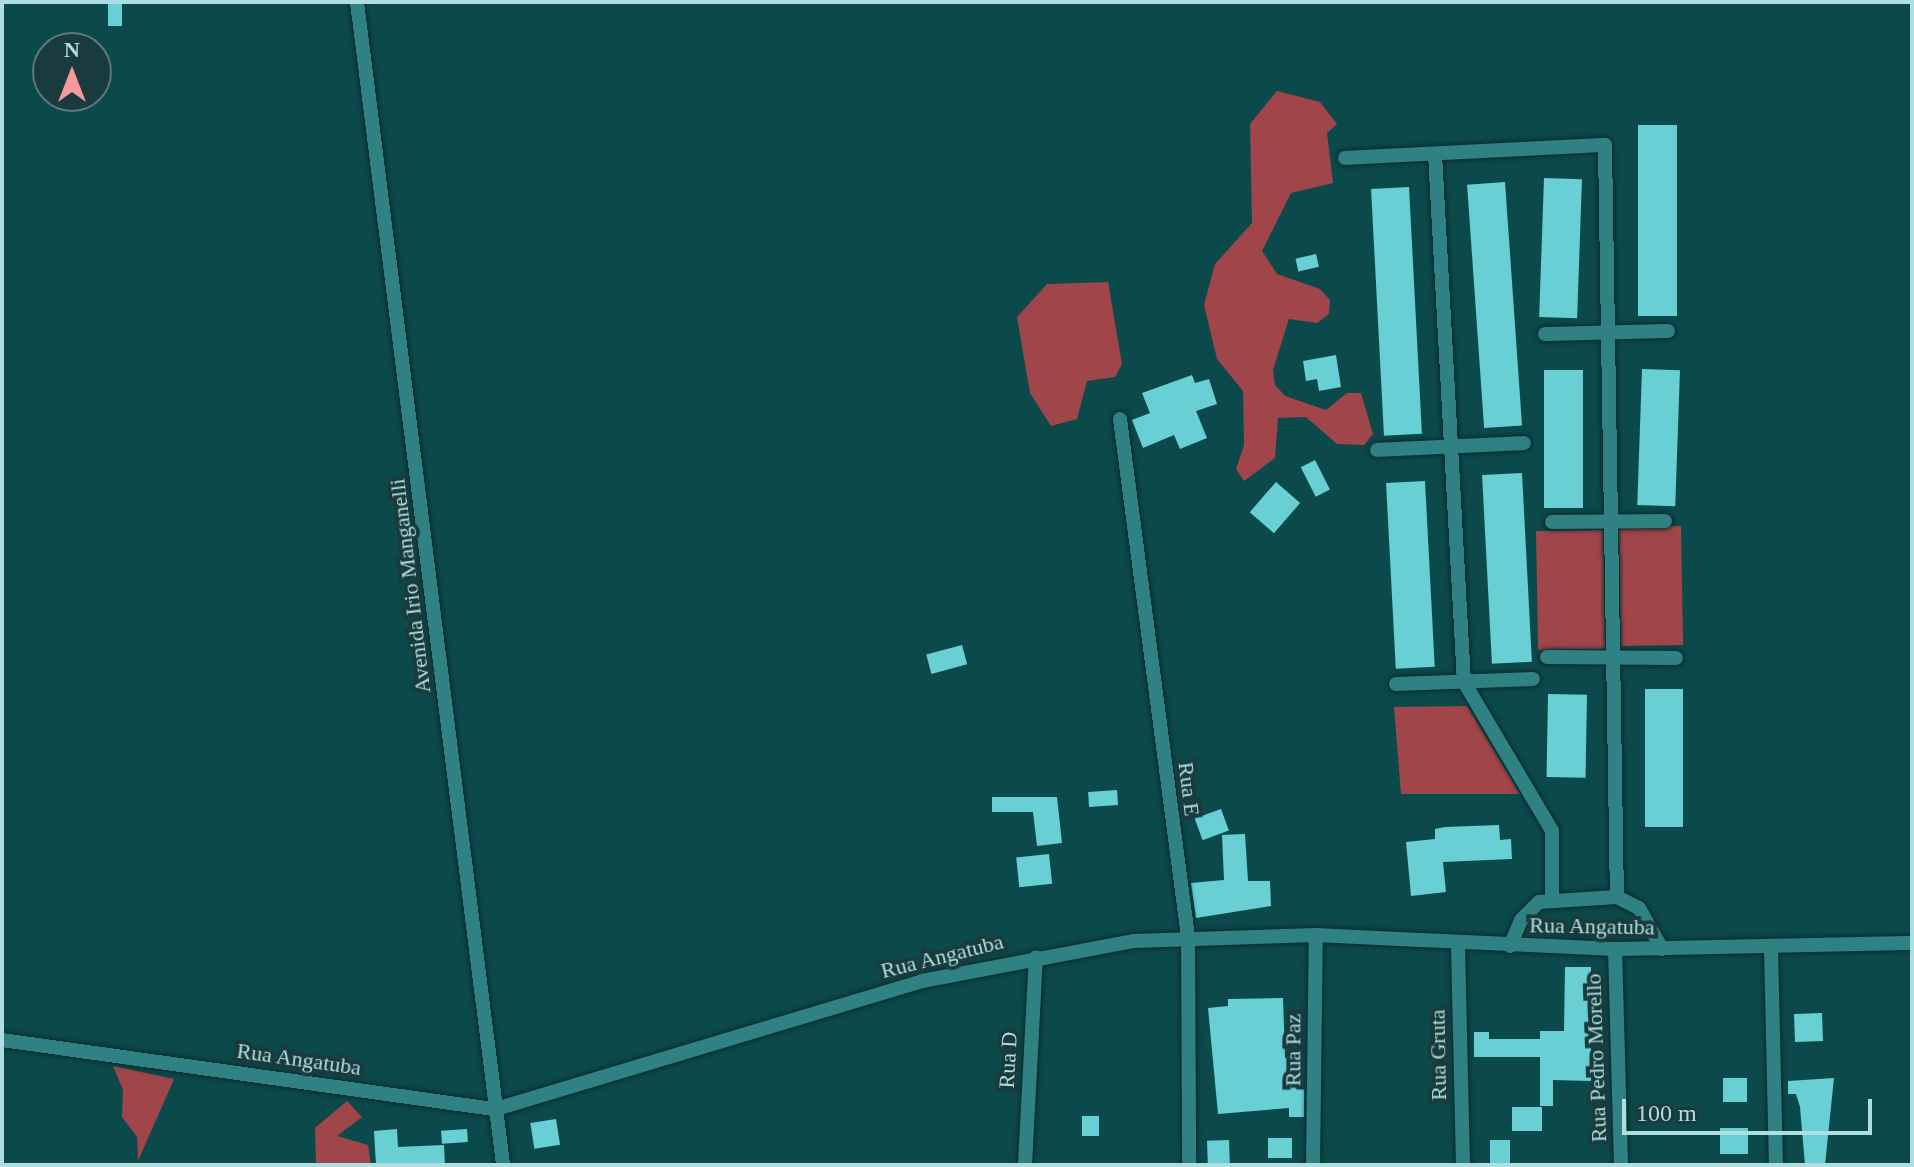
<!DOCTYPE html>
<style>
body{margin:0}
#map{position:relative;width:1914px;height:1167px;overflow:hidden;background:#0c494b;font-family:"Times New Roman",serif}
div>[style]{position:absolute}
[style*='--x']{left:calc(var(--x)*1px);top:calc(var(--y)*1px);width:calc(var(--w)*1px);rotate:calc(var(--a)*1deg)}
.green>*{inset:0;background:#a0454a;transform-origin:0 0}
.building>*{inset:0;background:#68cfd4;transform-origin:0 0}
.roads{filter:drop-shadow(0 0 2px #0a2c2d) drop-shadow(0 0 2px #0a2c2d)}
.street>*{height:14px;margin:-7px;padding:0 7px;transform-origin:7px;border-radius:7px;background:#308184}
span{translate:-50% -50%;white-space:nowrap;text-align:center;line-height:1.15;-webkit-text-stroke:8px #1a3b3d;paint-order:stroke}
.street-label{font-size:22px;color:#afdee0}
.frame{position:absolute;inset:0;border:4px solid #afdee0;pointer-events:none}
.north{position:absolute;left:32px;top:32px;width:80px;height:80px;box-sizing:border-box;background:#1a3b3d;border:2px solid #567c7e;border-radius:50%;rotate:0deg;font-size:22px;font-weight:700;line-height:32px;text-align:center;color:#afdee0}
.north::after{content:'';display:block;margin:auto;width:28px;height:36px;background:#f59b9c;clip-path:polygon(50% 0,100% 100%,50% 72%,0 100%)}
.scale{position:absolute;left:1622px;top:1099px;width:250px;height:36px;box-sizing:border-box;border:4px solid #afdee0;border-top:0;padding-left:10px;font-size:24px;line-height:28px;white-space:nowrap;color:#afdee0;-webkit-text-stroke:6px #1a3b3d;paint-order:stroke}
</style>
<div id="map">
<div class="green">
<i style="clip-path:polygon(1277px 91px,1320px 102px,1337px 124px,1327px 133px,1333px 183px,1291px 193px,1262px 251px,1277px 274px,1320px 289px,1330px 300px,1329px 314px,1317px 323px,1289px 319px,1273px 370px,1275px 385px,1285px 396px,1326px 410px,1347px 393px,1361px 393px,1373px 434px,1364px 445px,1337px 444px,1306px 417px,1278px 418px,1275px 458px,1244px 481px,1236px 469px,1244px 445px,1243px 391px,1217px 359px,1204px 305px,1215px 264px,1252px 223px,1250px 124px)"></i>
<i style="clip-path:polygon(1108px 282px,1122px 364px,1115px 377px,1087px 381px,1077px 419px,1051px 426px,1030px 393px,1017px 317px,1047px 284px)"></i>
<i style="left:1681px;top:526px;width:119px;height:62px;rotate:89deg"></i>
<i style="left:1603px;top:530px;width:119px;height:67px;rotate:89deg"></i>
<i style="clip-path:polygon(1467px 706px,1520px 794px,1401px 794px,1394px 707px)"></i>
<i style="clip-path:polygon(113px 1066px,174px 1079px,138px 1161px,137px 1137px,122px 1117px,123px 1090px)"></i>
<i style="clip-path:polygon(347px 1101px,362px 1117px,337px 1136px,368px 1145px,371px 1165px,316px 1165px,315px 1128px)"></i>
</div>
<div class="building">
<i style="left:108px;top:2px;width:14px;height:24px"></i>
<i style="left:1638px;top:125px;width:39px;height:191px"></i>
<i style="left:1544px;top:178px;width:38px;height:139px;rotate:2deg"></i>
<i style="left:1505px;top:182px;width:244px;height:38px;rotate:86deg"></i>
<i style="left:1409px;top:187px;width:247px;height:38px;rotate:87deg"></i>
<i style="left:1316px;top:254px;width:13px;height:21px;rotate:77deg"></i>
<i style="clip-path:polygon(1336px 355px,1341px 387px,1319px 391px,1317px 379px,1306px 381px,1303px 361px)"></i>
<i style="left:1642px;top:369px;width:38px;height:136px;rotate:2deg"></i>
<i style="left:1544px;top:370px;width:39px;height:138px"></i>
<i style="clip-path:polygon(1192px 375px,1195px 383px,1209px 379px,1217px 404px,1196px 411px,1207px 438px,1180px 449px,1174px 435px,1143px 448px,1132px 420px,1150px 413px,1142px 393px)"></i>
<i style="left:1315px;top:460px;width:33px;height:16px;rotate:63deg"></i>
<i style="left:1522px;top:473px;width:189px;height:40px;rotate:87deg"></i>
<i style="left:1425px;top:481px;width:186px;height:39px;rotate:87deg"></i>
<i style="left:1276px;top:482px;width:32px;height:40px;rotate:41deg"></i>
<i style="left:962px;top:645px;width:20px;height:37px;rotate:75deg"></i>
<i style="left:1645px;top:689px;width:38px;height:138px"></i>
<i style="left:1548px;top:694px;width:39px;height:83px;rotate:1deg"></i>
<i style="left:1117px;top:790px;width:15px;height:29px;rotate:86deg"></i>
<i style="clip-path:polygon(992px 797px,1057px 797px,1062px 843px,1037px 846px,1033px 812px,992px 812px)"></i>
<i style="left:1221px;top:809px;width:23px;height:28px;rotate:70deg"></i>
<i style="clip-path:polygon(1499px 825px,1500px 840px,1511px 839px,1512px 859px,1443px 862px,1446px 892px,1411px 896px,1406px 842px,1435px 839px,1435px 829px,1445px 827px)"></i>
<i style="clip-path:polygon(1245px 834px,1248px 881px,1270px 881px,1271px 906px,1196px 918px,1191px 883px,1224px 880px,1222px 835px)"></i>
<i style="left:1049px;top:854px;width:30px;height:33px;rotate:84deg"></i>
<i style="clip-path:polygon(1565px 967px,1591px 967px,1591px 1081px,1553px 1080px,1553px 1106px,1540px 1106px,1540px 1057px,1474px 1057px,1474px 1032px,1489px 1032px,1489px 1039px,1540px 1039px,1540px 1031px,1564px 1031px)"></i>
<i style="clip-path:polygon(1283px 998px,1285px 1058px,1304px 1057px,1304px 1117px,1289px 1117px,1289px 1108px,1218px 1114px,1208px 1008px,1228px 1006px,1228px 999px)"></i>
<i style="left:1822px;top:1013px;width:28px;height:28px;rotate:88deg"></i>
<i style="left:1723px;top:1078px;width:24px;height:24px"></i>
<i style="clip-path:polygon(1834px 1078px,1825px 1165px,1805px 1165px,1800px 1107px,1796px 1094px,1788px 1094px,1788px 1081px)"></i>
<i style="left:1512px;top:1107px;width:30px;height:24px"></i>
<i style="left:1099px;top:1116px;width:20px;height:17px;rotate:90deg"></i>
<i style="left:556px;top:1119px;width:26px;height:26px;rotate:81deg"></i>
<i style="left:1720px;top:1128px;width:28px;height:26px"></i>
<i style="clip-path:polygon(397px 1129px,398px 1147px,444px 1145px,445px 1165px,376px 1165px,374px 1131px)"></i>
<i style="left:467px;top:1129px;width:13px;height:26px;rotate:86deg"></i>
<i style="left:1292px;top:1138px;width:20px;height:24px;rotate:90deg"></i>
<i style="left:1229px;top:1140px;width:25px;height:22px;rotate:88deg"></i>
<i style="left:1490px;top:1140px;width:20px;height:25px"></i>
</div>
<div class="roads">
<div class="street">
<i style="--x:357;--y:2;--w:1172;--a:82.84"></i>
<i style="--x:1435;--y:154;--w:529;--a:86.86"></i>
<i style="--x:1464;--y:682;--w:173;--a:59.4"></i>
<i style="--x:1552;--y:831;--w:66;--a:90"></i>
<i style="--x:1345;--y:158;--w:260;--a:-2.9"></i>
<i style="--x:1605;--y:145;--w:752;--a:89.09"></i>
<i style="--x:1545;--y:334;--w:123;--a:-1.4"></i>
<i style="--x:1120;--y:419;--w:522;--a:82.52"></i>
<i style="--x:1188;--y:937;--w:228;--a:89.7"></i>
<i style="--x:1377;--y:450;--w:147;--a:-2.7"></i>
<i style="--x:1552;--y:522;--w:113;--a:-0.5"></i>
<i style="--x:1547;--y:657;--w:129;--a:0.4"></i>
<i style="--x:1396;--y:684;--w:137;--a:-2.1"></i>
<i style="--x:1458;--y:945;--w:220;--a:88.7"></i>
<i style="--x:1510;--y:946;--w:28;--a:-67"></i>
<i style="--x:1521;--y:920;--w:25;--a:-45"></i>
<i style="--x:1539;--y:902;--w:78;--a:-3.7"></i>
<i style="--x:1617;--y:897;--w:25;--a:27"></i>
<i style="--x:1639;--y:908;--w:47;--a:60.7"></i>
<i style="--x:1771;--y:948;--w:217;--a:88.7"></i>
<i style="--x:1615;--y:949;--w:216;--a:88.4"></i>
<i style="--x:2;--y:1040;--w:499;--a:8"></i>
<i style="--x:496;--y:1109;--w:445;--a:-16.7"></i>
<i style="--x:922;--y:981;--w:216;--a:-10.7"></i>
<i style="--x:1134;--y:941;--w:182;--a:-1.9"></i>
<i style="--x:1316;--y:935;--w:299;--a:2.7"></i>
<i style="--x:1615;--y:949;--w:297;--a:-1.2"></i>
<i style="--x:1025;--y:1165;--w:208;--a:-87"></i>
<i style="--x:1313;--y:1165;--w:230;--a:-89.3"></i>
</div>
</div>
<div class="street-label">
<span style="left:410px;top:586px;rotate:-97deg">Avenida Irio Manganelli</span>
<span style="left:1189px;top:789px;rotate:83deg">Rua E</span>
<span style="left:1592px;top:926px;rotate:1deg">Rua Angatuba</span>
<span style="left:942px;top:956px;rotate:-14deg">Rua Angatuba</span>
<span style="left:1293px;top:1050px;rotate:-90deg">Rua Paz</span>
<span style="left:1438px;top:1055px;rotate:-91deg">Rua Gruta</span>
<span style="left:1596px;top:1058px;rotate:-92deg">Rua Pedro Morello</span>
<span style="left:299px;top:1059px;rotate:8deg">Rua Angatuba</span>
<span style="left:1008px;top:1060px;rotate:-87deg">Rua D</span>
</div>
<div class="frame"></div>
<div class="north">N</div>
<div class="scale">100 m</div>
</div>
